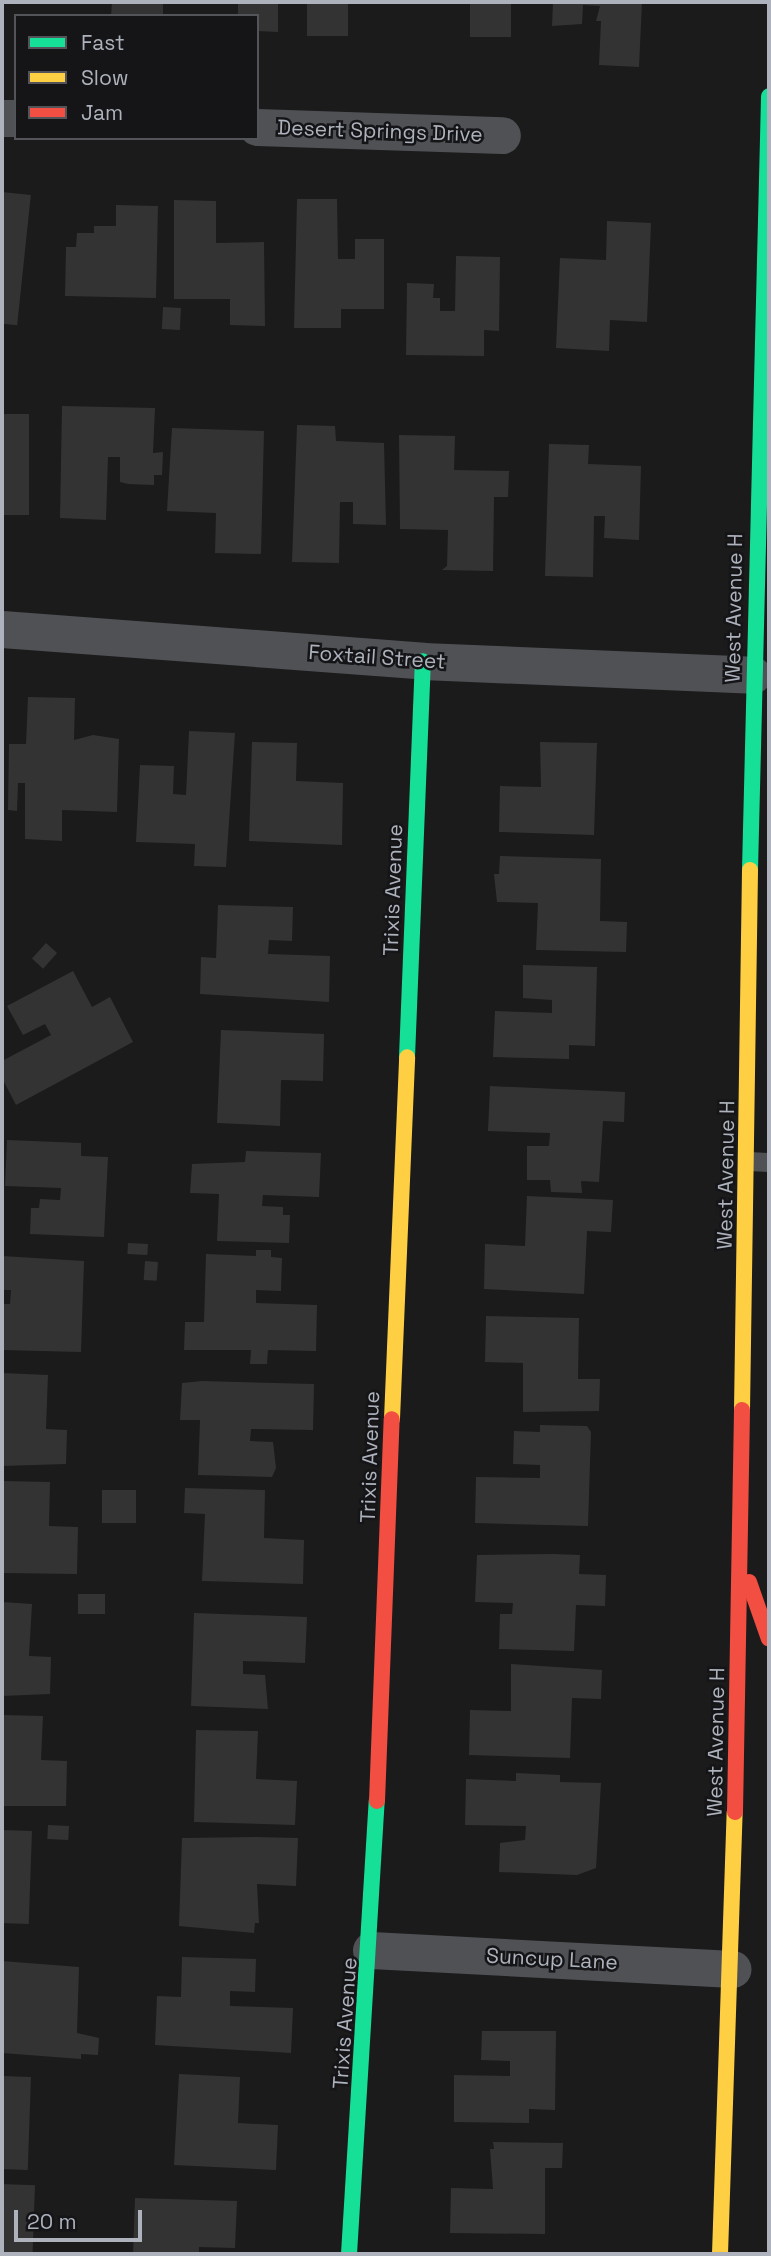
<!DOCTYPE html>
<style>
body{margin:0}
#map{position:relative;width:771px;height:2256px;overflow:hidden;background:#1b1b1c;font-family:"Space Grotesk",sans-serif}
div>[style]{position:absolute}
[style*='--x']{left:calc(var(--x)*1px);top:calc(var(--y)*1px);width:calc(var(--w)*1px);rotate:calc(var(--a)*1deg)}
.building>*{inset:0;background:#333334;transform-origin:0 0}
.lane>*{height:19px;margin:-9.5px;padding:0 9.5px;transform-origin:9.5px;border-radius:9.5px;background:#4f5155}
.street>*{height:37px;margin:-18.5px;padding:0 18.5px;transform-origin:18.5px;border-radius:18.5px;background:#4f5155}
.fast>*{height:16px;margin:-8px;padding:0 8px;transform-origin:8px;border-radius:8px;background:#16e098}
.slow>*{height:16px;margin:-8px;padding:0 8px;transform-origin:8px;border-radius:8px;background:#ffcf43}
.jam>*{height:16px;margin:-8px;padding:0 8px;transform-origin:8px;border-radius:8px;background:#f24e42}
span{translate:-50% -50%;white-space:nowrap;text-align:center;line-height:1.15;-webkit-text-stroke:5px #151518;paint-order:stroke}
.street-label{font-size:21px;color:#adb2bc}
.frame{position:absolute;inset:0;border:4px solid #adb2bc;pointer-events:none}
.legend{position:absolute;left:14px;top:14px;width:245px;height:126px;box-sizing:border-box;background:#151518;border:2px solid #52545a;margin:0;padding:9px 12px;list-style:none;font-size:21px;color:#adb2bc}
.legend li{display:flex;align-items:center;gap:14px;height:35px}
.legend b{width:35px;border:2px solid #52545a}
.scale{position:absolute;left:14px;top:2210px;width:128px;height:32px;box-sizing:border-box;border:4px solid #adb2bc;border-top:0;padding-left:9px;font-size:21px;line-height:24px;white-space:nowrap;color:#adb2bc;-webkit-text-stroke:5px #151518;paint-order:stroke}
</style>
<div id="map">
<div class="building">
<i style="clip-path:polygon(112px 2px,163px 2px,163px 14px,111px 16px)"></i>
<i style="clip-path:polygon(238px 2px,278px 2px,278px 32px,257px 31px,257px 16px,238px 16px)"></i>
<i style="left:307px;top:2px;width:41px;height:34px"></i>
<i style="left:470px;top:2px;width:41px;height:35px"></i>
<i style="clip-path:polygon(553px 2px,642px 2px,639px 67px,599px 65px,601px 21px,596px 21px,600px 6px,583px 5px,582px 24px,552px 26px)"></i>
<i style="left:2px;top:192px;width:29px;height:131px;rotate:6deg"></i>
<i style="clip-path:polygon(297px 199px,337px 199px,338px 259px,355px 259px,355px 239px,384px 239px,384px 309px,341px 309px,341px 328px,294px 328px)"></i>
<i style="clip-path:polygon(174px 200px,216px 201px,216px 243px,264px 242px,265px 326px,230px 325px,230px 299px,174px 299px)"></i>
<i style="clip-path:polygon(116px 205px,158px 206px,156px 298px,65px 296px,66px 247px,76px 247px,77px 233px,94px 233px,94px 226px,116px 226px)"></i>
<i style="clip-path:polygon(607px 221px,651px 223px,647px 322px,610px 320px,609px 351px,556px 348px,560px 258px,606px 260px)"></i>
<i style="clip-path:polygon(456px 256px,500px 257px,499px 331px,484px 330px,484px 356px,406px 355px,407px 283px,434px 284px,433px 298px,440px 298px,440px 311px,455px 311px)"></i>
<i style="left:163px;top:307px;width:18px;height:22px;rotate:3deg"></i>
<i style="clip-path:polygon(62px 406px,155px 408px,153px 453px,163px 452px,162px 475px,154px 475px,154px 485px,128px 484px,120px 482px,120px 457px,108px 457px,106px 520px,60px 518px)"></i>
<i style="left:2px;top:414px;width:27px;height:101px"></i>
<i style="clip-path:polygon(297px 425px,335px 426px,336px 441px,384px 443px,386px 525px,353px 524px,353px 502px,340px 502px,339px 563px,292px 562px)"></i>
<i style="clip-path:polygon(172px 428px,264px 431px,261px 554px,215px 553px,216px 513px,167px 511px)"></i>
<i style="clip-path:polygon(399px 435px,455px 436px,454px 470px,509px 471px,508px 497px,494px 497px,493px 571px,442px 570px,447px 566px,448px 530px,400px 529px)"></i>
<i style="clip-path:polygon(549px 444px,589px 445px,588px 464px,641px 466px,639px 540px,604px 538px,605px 516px,594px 516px,593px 577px,545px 576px)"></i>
<i style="clip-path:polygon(28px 697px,75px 698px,74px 740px,93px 735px,119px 739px,117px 812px,62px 810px,62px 841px,25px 839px,25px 783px,18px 783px,17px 811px,8px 810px,9px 744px,26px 744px)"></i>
<i style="clip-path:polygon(189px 731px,235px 733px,226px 867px,194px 866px,195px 844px,136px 842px,140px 765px,174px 766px,173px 794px,186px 795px)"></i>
<i style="clip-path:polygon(252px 742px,297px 743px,296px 781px,343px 783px,342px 845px,249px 841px)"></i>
<i style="clip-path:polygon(540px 742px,597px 743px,594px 835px,499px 832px,500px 786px,541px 787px)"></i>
<i style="clip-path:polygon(500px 856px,601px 859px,600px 921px,627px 922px,626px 952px,536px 950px,538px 903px,497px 902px,494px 874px,499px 874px)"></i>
<i style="clip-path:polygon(218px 905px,293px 907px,292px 941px,269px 940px,268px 954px,330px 956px,329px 1002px,200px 994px,201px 957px,216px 958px)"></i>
<i style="left:46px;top:943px;width:15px;height:21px;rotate:42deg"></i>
<i style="clip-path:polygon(523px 965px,597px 967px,595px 1046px,569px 1045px,569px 1059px,493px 1057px,495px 1011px,552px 1013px,552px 1000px,523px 998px)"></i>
<i style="clip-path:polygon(73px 971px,92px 1007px,110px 997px,133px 1042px,16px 1105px,2px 1078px,2px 1061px,51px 1035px,45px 1024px,23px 1035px,7px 1006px)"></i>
<i style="clip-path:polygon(221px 1030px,324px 1034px,323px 1081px,281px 1080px,280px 1126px,217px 1123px)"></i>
<i style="clip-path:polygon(490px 1086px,625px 1092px,624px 1122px,603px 1121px,599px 1182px,581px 1181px,582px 1193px,551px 1192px,550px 1180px,527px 1180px,527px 1146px,549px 1146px,550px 1133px,488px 1131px)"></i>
<i style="clip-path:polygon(7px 1140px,81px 1143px,81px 1156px,108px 1157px,104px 1237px,30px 1234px,31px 1208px,39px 1208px,40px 1199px,60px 1200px,61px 1188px,5px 1186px)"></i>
<i style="clip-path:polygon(246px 1151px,321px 1153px,319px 1197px,263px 1195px,262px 1206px,283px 1207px,283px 1215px,290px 1215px,289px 1243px,217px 1241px,219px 1194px,190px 1193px,192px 1164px,245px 1162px)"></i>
<i style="clip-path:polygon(527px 1196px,613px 1200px,611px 1232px,587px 1231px,584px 1294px,484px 1289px,485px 1244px,525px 1246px)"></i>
<i style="left:128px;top:1243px;width:20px;height:11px;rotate:3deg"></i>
<i style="clip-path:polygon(256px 1250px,271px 1250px,271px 1257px,282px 1258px,281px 1291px,256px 1290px,256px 1303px,317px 1305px,316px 1351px,268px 1350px,267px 1364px,250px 1364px,251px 1350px,184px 1350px,185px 1322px,204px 1322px,206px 1254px,256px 1256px)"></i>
<i style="clip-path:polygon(2px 1256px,84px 1261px,81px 1352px,2px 1350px,2px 1304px,10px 1304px,11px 1290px,2px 1290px)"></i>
<i style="left:145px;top:1261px;width:13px;height:19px;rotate:4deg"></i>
<i style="clip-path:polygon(486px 1316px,579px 1318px,578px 1379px,600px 1379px,599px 1411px,523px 1412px,523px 1363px,485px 1362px)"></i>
<i style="clip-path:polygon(2px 1373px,48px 1375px,46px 1429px,67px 1430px,66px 1464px,2px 1466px)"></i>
<i style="clip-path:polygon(202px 1381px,314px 1384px,313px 1430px,251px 1429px,250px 1441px,273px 1442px,276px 1468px,272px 1477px,198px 1475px,200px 1420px,180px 1420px,182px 1383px)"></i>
<i style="clip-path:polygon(540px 1425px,587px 1426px,591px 1432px,588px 1526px,475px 1523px,476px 1477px,540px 1478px,540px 1465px,513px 1464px,514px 1431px,540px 1432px)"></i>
<i style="clip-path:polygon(2px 1481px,50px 1482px,49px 1526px,78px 1527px,77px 1574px,2px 1573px)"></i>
<i style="clip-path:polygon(185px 1488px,265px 1490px,264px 1538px,304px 1540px,303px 1584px,202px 1581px,205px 1514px,184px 1513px)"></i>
<i style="left:102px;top:1490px;width:34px;height:33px"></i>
<i style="clip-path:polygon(553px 1554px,580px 1555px,579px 1574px,606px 1575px,605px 1606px,576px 1605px,574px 1651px,499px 1649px,500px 1614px,512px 1614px,513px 1603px,475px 1602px,477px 1555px)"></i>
<i style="left:78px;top:1594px;width:27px;height:20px"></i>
<i style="clip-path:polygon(2px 1602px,32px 1604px,29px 1656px,51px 1657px,50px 1694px,2px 1696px)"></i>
<i style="clip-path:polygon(194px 1613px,307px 1617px,305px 1663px,243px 1661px,243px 1674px,265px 1675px,268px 1709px,191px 1706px)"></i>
<i style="clip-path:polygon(511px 1664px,602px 1670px,601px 1699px,572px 1698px,570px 1758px,469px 1755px,470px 1710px,511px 1711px)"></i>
<i style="clip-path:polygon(2px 1715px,43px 1716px,41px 1760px,67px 1761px,66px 1806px,2px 1806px)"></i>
<i style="clip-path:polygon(196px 1730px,258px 1731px,256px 1779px,297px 1781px,295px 1825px,194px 1822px)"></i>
<i style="clip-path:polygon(516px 1773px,560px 1775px,560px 1782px,601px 1783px,596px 1868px,577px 1875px,499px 1872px,500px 1843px,525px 1840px,526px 1826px,465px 1825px,466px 1779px,516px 1781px)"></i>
<i style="left:48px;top:1825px;width:21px;height:14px;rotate:3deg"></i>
<i style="left:2px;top:1830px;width:30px;height:93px;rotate:2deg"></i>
<i style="clip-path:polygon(256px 1837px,298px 1838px,296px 1886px,257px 1884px,259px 1923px,255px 1923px,254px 1933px,179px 1926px,182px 1838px)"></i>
<i style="clip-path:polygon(182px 1957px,256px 1959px,255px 1992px,230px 1991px,230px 2006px,293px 2008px,291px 2053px,155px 2045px,157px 1996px,181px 1997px)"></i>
<i style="clip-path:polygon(2px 1961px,79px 1967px,77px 2033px,99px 2038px,98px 2055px,81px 2054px,81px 2059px,2px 2053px)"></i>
<i style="clip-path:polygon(482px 2031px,556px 2031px,555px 2110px,529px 2109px,529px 2123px,454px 2122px,454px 2075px,510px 2076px,510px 2061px,481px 2060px)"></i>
<i style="clip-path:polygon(179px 2074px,240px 2077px,238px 2123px,278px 2125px,276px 2170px,174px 2165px)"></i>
<i style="left:2px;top:2076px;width:29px;height:93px;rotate:2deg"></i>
<i style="clip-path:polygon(493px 2142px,563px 2143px,562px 2168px,545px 2168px,545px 2234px,450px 2233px,451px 2188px,493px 2189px,490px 2149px,494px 2149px)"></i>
<i style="left:2px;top:2184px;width:33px;height:70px;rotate:2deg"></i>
<i style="clip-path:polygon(135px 2198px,237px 2201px,235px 2248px,199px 2247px,199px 2254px,133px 2254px)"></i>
</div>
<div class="lane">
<i style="--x:748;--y:1161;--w:21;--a:3"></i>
</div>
<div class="street">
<i style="--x:2;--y:118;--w:14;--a:0"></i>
<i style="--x:257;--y:127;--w:245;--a:1.9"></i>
<i style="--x:2;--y:629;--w:422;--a:4.3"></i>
<i style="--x:423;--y:661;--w:330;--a:2.4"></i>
<i style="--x:371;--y:1950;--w:362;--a:3"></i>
</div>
<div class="fast">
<i style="--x:750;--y:870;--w:774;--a:-88.59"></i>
<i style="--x:407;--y:1057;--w:396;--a:-87.7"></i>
<i style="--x:349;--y:2254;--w:454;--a:-86.5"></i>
</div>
<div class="slow">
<i style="--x:742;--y:1410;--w:540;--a:-89.15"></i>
<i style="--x:392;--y:1419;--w:362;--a:-87.6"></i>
<i style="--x:720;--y:2254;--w:442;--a:-88.1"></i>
</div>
<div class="jam">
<i style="--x:749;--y:1582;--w:60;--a:70.7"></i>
<i style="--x:377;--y:1801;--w:382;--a:-87.8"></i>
<i style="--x:735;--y:1812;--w:402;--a:-89"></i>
</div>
<div class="street-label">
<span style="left:380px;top:131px;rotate:2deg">Desert Springs Drive</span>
<span style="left:734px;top:608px;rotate:-89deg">West Avenue H</span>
<span style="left:377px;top:657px;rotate:4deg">Foxtail Street</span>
<span style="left:393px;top:890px;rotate:-88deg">Trixis Avenue</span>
<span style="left:726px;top:1175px;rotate:-89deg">West Avenue H</span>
<span style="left:370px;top:1457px;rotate:-88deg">Trixis Avenue</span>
<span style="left:716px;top:1742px;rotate:-89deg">West Avenue H</span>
<span style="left:552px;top:1959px;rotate:3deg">Suncup Lane</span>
<span style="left:345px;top:2023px;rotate:-86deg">Trixis Avenue</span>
</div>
<div class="frame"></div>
<ul class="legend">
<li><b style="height:9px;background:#16e098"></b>Fast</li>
<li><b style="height:9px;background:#ffcf43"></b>Slow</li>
<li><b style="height:9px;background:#f24e42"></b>Jam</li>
</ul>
<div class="scale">20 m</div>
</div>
